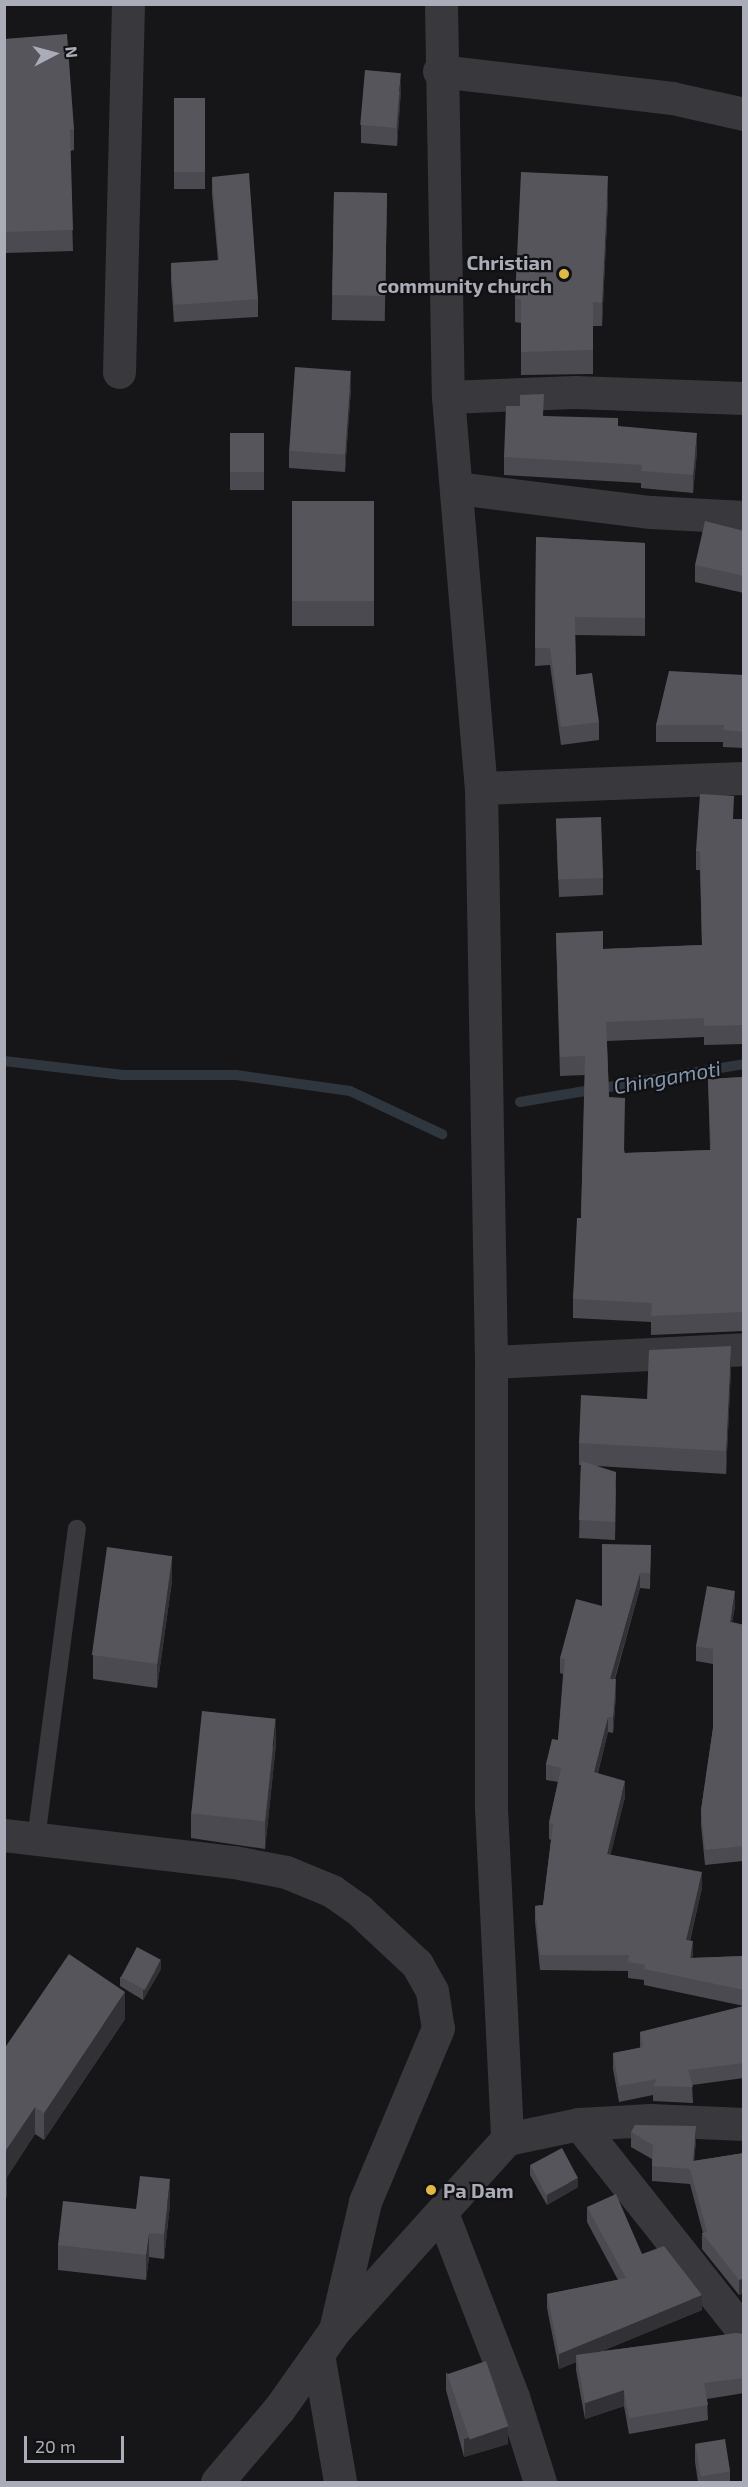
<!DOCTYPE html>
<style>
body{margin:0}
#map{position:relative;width:748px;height:2487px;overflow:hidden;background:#161618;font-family:"Exo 2",sans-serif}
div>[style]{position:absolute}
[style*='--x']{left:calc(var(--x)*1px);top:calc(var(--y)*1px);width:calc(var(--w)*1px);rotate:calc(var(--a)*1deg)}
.stream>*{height:10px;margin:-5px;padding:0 5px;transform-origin:5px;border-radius:5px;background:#30363d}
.lane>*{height:18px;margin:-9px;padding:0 9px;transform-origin:9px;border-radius:9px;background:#38383d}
.street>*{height:33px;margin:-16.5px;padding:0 16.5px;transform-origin:16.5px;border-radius:16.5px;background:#38383d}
.wall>*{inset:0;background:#4b4a50;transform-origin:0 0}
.shaded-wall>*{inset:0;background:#323135}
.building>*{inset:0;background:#55555b;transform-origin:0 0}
.dots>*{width:16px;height:16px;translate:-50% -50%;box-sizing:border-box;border:3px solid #111113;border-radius:50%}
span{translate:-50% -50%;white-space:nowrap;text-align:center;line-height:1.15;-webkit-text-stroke:4.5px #111113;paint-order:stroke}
.poi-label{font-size:20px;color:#aaadb7;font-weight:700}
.right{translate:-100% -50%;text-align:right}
.left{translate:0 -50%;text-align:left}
.water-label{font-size:21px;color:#8497af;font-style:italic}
.frame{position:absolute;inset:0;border:6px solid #aaadb7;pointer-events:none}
.north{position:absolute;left:24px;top:24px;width:60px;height:60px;-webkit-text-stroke:4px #111113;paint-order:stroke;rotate:84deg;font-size:16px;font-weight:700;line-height:24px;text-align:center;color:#aaadb7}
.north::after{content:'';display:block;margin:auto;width:21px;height:27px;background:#aaadb7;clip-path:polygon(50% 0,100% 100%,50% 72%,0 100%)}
.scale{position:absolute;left:24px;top:2436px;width:100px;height:27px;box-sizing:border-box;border:3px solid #aaadb7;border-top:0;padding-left:8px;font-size:18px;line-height:21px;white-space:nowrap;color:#aaadb7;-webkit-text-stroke:4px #111113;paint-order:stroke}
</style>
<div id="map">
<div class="stream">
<i style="--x:4;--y:1061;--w:120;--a:6.7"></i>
<i style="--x:123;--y:1075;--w:113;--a:0"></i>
<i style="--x:236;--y:1075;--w:115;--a:8"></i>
<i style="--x:350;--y:1091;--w:102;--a:25.1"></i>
<i style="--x:520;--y:1102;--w:227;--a:-9.6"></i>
</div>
<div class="lane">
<i style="--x:36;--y:1839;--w:313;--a:-82.5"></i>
</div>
<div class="street">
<i style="--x:441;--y:4;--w:393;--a:89"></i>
<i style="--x:448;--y:397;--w:392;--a:85.2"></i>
<i style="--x:481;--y:788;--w:574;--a:89"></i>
<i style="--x:491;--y:1362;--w:446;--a:90"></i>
<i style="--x:491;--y:1808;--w:331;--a:87.2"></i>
<i style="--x:439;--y:71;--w:235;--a:6.6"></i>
<i style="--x:672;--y:98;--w:74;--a:12.5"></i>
<i style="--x:119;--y:372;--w:368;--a:-88.6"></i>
<i style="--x:448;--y:397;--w:126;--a:-2.3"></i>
<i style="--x:574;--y:392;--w:170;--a:2"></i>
<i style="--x:457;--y:488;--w:195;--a:7.1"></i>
<i style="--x:651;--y:512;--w:93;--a:3.1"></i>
<i style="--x:481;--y:788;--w:263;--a:-2.2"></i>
<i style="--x:491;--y:1362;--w:253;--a:-2.9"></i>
<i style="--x:4;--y:1835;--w:232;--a:6.7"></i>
<i style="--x:234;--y:1862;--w:53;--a:10.9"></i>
<i style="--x:286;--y:1872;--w:50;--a:22.4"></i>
<i style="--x:332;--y:1891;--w:33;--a:35"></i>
<i style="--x:359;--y:1910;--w:79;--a:43"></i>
<i style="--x:417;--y:1964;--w:31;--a:61"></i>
<i style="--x:432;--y:1991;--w:37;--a:81"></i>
<i style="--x:438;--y:2028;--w:189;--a:112.8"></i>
<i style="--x:365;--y:2202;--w:131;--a:103.2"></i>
<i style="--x:579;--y:2124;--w:265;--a:51.6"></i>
<i style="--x:442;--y:2213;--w:197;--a:68.9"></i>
<i style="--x:513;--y:2397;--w:89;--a:72.4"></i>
<i style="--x:318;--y:2354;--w:130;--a:80.2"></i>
<i style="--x:217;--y:2482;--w:96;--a:-49.7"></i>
<i style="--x:279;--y:2409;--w:97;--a:-54.7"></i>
<i style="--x:335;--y:2330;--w:257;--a:-48"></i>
<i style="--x:507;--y:2139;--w:74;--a:-11.8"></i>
<i style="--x:579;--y:2124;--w:71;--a:-3.2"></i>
<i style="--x:650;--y:2120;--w:94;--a:2.4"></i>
</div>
<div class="wall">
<i style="clip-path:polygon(4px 39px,74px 129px,74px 150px,70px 151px,73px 251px,6px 253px,4px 215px)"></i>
<i style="clip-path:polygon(401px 90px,397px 146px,361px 143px,361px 125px)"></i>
<i style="left:174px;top:98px;width:31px;height:91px"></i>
<i style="clip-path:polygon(212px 177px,258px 299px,258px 317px,174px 322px,171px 281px,171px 263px,218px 261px,212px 194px)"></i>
<i style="left:334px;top:192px;width:53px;height:128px;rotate:1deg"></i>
<i style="clip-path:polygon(608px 200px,602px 326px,593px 326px,593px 374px,521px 375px,521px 323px,515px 322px,515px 299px)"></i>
<i style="clip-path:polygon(351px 388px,345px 472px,289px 468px,289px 451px)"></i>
<i style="clip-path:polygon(520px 406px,544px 416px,618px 426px,697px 451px,693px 493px,641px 488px,641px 483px,504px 475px,504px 457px)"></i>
<i style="left:264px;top:433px;width:57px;height:34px;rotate:90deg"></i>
<i style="left:374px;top:501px;width:125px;height:82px;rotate:90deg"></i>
<i style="clip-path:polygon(744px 531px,744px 593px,695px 582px,695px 565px)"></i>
<i style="clip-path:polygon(536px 537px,645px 543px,645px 636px,575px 635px,576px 675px,599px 722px,599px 740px,561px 745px,550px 665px,535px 666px)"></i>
<i style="clip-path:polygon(744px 675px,744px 748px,723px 747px,723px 742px,656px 742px,656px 725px)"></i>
<i style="clip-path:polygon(556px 818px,603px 878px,603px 895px,559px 897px)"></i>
<i style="clip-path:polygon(734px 819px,744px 819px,744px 1044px,704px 1045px,704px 1037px,607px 1041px,609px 1097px,625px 1153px,710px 1150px,708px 1079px,744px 1077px,744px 1331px,651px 1335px,651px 1322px,573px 1318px,573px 1299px,581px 1218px,585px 1075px,560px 1076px,556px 933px,603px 949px,702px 945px,700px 870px,696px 870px,696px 851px)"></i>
<i style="clip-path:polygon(731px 1368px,726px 1474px,597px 1466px,616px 1489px,615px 1540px,579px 1538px,581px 1465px,579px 1465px,579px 1443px,647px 1399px)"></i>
<i style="clip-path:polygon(651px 1545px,650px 1589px,640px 1588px,615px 1679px,616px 1695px,613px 1733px,608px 1732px,598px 1773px,625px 1797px,610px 1855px,702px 1888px,690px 1941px,693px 1958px,744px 1956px,744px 2006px,644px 1985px,644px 1980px,628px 1978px,628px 1971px,540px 1970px,535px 1922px,535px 1906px,543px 1905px,551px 1840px,549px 1839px,549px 1823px,558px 1782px,546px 1780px,546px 1764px,558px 1740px,563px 1674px,560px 1673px,560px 1658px)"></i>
<i style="clip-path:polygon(172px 1581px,157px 1688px,93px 1679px,93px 1655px)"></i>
<i style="clip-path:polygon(735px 1606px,732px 1622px,744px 1625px,743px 1861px,705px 1865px,701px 1825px,701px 1810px,713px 1728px,713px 1664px,696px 1661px,696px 1646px)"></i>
<i style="clip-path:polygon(276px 1744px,265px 1849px,191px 1838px,191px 1813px)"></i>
<i style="clip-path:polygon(161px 1969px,143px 2000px,120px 1986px,120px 1977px)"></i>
<i style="clip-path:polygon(744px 2006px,744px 2078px,692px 2085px,693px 2103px,653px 2101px,653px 2095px,619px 2102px,613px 2069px,613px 2053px,640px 2048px,640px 2032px)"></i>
<i style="clip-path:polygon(125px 2019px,44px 2140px,35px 2134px,7px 2177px,7px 2196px,4px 2200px,4px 2049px)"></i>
<i style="clip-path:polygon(631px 2132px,696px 2141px,694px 2161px,744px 2153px,744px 2293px,739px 2295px,702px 2249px,702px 2233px,703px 2233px,690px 2184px,652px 2181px,652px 2159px,631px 2147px)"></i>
<i style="clip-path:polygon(530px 2165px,578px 2187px,547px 2205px,530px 2175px)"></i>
<i style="clip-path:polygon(170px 2204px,164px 2259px,149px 2257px,146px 2280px,58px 2270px,58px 2245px,136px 2209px)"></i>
<i style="clip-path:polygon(587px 2207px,642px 2254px,702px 2310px,602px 2351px,744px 2334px,744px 2393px,707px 2399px,708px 2420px,629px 2434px,624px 2406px,585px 2419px,576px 2370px,576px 2362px,559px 2369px,547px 2308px,547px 2294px,618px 2280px,587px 2222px)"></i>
<i style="clip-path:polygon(446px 2372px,508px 2444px,464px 2457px,446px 2390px)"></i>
<i style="clip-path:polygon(695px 2444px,730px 2472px,730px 2482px,698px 2482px,695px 2462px)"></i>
</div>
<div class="shaded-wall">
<i style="clip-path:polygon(401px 73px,401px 90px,397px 146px,397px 128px)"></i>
<i style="clip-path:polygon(608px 176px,608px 200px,602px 326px,602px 303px)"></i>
<i style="clip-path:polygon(351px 371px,351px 388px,345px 472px,345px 455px)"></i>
<i style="clip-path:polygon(697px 433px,697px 451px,693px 493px,693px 475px)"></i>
<i style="clip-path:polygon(731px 1346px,731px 1368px,726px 1474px,726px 1451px)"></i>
<i style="clip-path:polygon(616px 1472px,616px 1489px,615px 1540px,615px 1522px)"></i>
<i style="clip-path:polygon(172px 1556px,172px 1581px,157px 1688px,157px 1664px)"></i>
<i style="clip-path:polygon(640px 1573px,640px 1588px,610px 1694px,610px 1679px)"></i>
<i style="clip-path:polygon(735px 1591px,735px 1606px,730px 1636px,730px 1622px)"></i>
<i style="clip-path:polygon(616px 1679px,616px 1695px,613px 1733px,613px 1717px)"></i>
<i style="clip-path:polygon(608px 1717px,608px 1732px,594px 1787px,594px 1772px)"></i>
<i style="clip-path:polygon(276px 1719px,276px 1744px,265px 1849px,265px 1824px)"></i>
<i style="clip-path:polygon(625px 1781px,625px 1797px,607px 1870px,607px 1854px)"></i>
<i style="clip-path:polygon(702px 1872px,702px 1888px,686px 1956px,686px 1940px)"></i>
<i style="clip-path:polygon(693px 1941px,693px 1957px,690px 1973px,690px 1958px)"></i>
<i style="clip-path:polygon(161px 1960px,161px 1969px,143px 2000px,143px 1991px)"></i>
<i style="clip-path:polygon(125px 1992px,125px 2019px,44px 2140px,44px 2113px)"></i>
<i style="clip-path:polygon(35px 2107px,35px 2134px,7px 2177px,7px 2196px,4px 2200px,4px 2153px)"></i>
<i style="clip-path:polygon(696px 2126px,696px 2141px,693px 2176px,693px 2161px)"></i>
<i style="clip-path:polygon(578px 2178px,578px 2187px,547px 2205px,547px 2195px)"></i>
<i style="clip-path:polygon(170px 2179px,170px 2204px,164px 2259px,164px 2234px)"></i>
<i style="clip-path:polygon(149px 2233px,149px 2257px,146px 2280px,146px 2255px)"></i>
<i style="clip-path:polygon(744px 2278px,744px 2293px,739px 2295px,739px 2280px)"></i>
<i style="clip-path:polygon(702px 2295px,702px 2310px,578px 2361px,576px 2355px,576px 2362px,559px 2369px,559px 2354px)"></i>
<i style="clip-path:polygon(624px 2390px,624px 2406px,585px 2419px,585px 2403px)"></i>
<i style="clip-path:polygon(508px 2426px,508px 2444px,464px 2457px,464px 2439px)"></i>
</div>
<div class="building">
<i style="clip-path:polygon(67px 34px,74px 129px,70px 129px,73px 230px,6px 232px,4px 194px,4px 39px)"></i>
<i style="left:365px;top:70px;width:36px;height:55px;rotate:5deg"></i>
<i style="left:174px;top:98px;width:31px;height:74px"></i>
<i style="clip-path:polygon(521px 172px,608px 176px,602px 303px,593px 302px,593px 350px,521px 352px,521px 299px,515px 299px)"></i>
<i style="clip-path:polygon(249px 173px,258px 299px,174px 305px,171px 263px,219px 260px,212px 177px)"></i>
<i style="left:334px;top:192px;width:53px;height:103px;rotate:1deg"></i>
<i style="left:295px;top:367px;width:56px;height:84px;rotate:4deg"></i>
<i style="clip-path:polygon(544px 394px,543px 416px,618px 418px,618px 426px,697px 433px,693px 475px,641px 471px,642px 465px,504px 457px,506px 406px,520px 406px,520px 395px)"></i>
<i style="left:264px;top:433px;width:39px;height:34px;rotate:90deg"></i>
<i style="left:374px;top:501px;width:100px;height:82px;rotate:90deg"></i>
<i style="clip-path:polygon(705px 521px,744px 531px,744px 576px,695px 565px)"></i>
<i style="clip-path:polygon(536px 537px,645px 543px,645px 618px,575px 617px,576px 675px,592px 673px,599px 722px,561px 727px,550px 648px,535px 648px)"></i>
<i style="clip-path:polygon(669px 671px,744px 675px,744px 732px,723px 730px,724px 725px,656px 725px)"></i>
<i style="clip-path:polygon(700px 794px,734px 796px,733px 819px,744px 819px,744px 1025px,704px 1026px,704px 1018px,606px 1022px,609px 1097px,625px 1098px,624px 1153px,711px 1150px,708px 1079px,744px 1077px,744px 1312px,651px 1316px,652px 1303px,573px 1299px,577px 1218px,581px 1218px,585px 1056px,560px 1057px,556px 933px,603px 931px,603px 949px,702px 945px,700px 851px,696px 851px)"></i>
<i style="left:601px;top:817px;width:61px;height:45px;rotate:88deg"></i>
<i style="clip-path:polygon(731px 1346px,726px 1451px,579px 1443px,581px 1395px,647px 1399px,649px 1350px)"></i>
<i style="clip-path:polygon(581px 1461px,616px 1472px,615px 1522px,579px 1520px)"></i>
<i style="clip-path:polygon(602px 1544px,651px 1545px,650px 1573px,640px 1573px,610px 1679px,616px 1679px,613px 1717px,608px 1717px,594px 1772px,625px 1781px,607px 1854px,702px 1872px,686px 1940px,693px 1941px,690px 1958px,744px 1956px,744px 1990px,644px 1969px,645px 1965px,628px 1962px,629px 1955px,540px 1955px,535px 1906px,543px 1905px,553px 1824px,549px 1823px,561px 1768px,546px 1764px,552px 1739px,558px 1740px,565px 1659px,560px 1658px,576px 1599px,602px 1606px)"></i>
<i style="left:107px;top:1547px;width:66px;height:109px;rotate:8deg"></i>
<i style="clip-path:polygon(707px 1586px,735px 1591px,730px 1622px,744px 1625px,744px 1833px,742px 1833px,743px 1846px,705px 1850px,701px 1810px,713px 1728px,713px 1649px,696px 1646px)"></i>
<i style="left:202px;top:1711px;width:74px;height:103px;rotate:6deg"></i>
<i style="left:137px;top:1947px;width:27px;height:34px;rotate:28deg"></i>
<i style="clip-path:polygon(69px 1954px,125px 1992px,44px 2113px,35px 2107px,4px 2153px,4px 2049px)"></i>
<i style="clip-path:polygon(744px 2006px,744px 2063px,688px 2070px,693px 2087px,653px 2086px,657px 2079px,619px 2086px,613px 2053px,643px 2047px,640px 2032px)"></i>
<i style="clip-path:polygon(635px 2125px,696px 2126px,693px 2161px,744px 2153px,744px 2278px,739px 2280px,702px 2233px,707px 2232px,690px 2169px,652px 2166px,653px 2145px,631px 2132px)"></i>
<i style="left:562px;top:2148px;width:34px;height:36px;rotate:62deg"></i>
<i style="clip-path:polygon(140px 2176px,170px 2179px,164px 2234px,149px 2233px,146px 2255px,58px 2245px,63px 2201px,136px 2209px)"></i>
<i style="clip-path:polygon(616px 2194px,642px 2254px,664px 2246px,702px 2295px,559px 2354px,547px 2294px,626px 2278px,587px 2207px)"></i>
<i style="clip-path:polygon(736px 2333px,744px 2334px,744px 2378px,704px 2383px,708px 2405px,629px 2418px,624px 2390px,585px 2403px,576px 2355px)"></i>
<i style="left:486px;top:2361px;width:69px;height:41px;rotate:71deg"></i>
<i style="left:725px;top:2439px;width:33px;height:30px;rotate:81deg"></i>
</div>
<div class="dots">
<i style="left:564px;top:274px;background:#e2b945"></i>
<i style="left:431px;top:2190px;background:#e2b945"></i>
</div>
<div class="poi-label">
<span class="right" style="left:552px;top:274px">Christian<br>community church</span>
<span class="left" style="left:443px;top:2190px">Pa Dam</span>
</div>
<div class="water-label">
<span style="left:667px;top:1077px;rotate:-10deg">Chingamoti</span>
</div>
<div class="frame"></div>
<div class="north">N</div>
<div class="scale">20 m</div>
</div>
